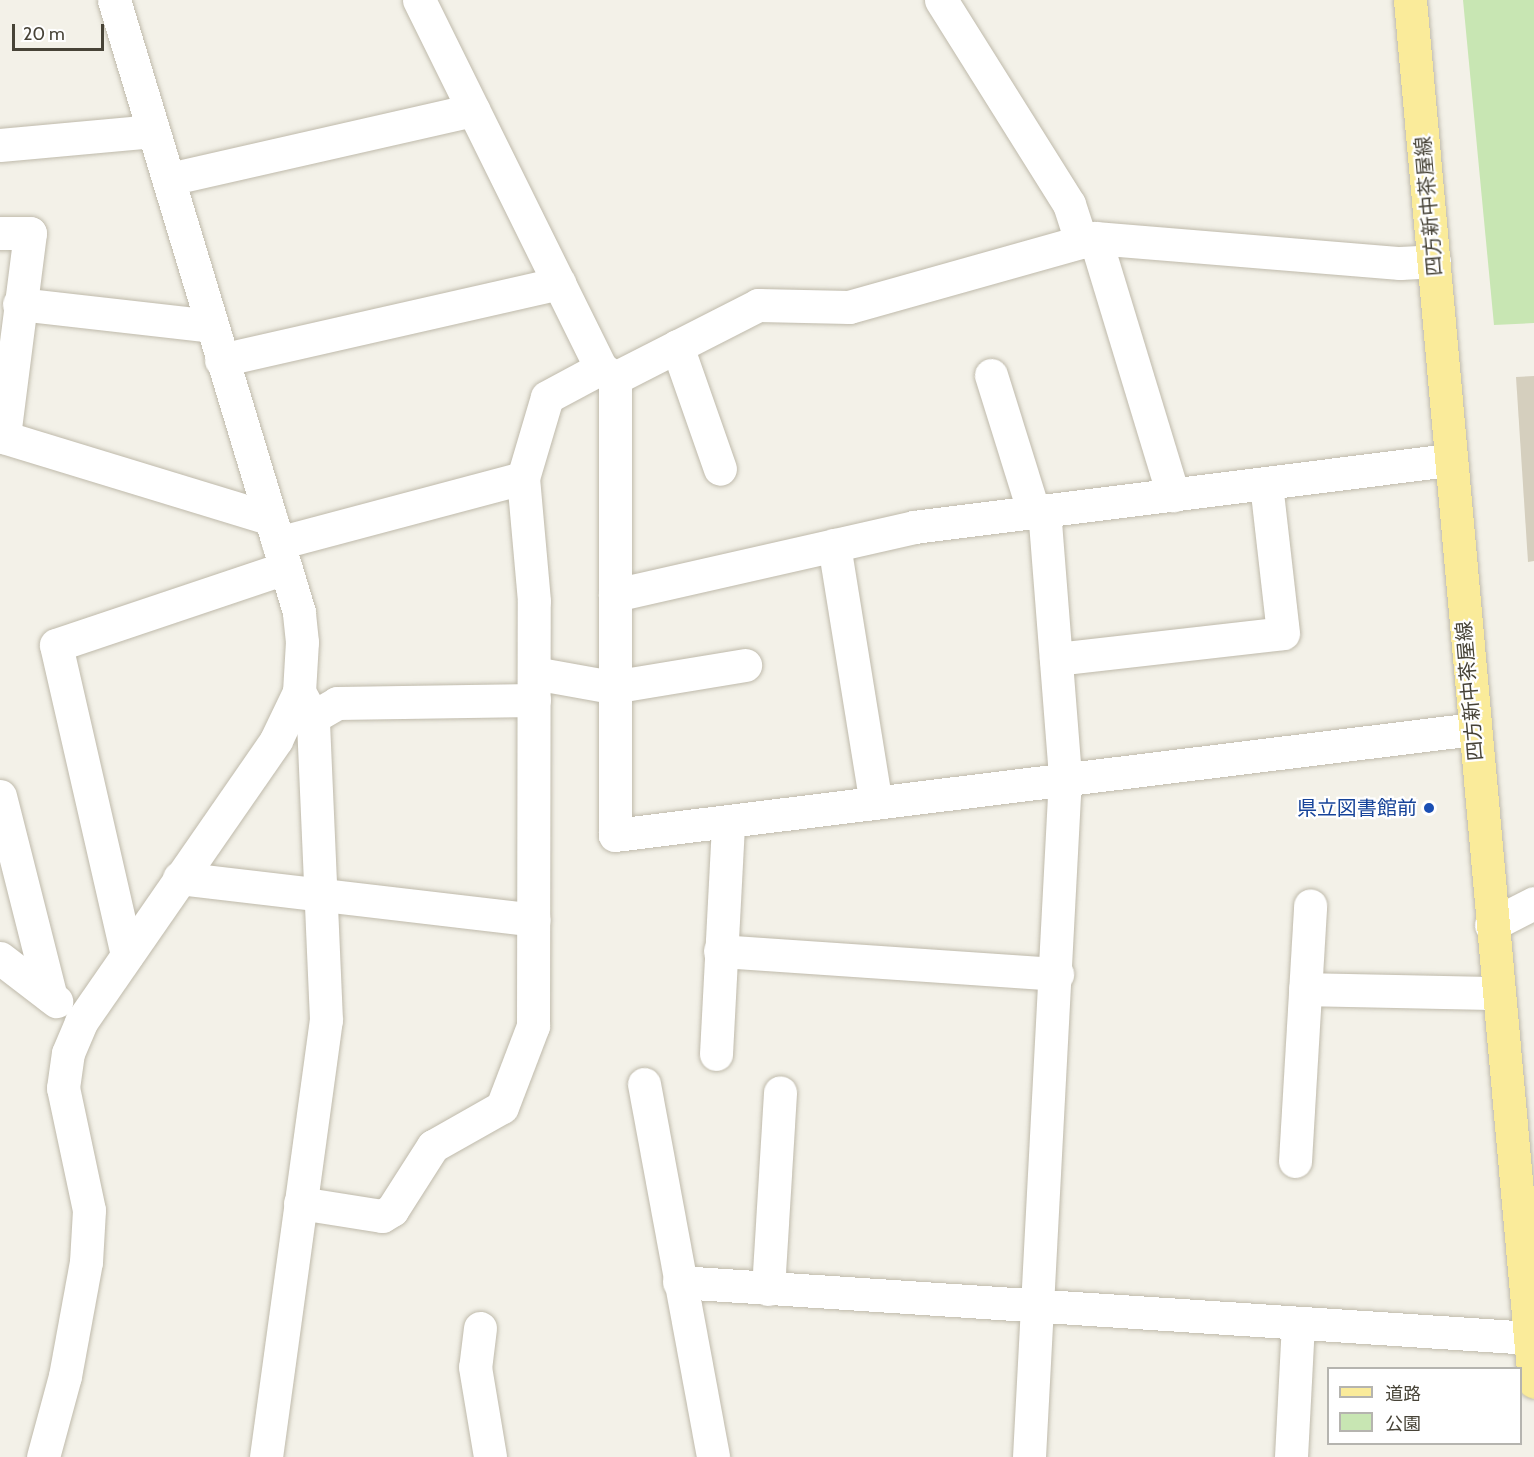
<!DOCTYPE html>
<meta charset="utf-8">
<style>
body{margin:0}
#map{position:relative;width:1534px;height:1457px;overflow:hidden;background:#f3f1e8;font-family:Cabin,"Noto Sans JP",sans-serif}
div>[style]{position:absolute}
[style*='--x']{left:calc(var(--x)*1px);top:calc(var(--y)*1px);width:calc(var(--w)*1px);rotate:calc(var(--a)*1deg)}
.green>*{inset:0;background:#c8e6b3}
.building>*{inset:0;background:#d5cfbe}
.roads{filter:drop-shadow(0 0 2px #bfbaab) drop-shadow(0 0 2px #bfbaab)}
.minor>*{height:33px;margin:-16.5px;padding:0 16.5px;transform-origin:16.5px;border-radius:16.5px;background:#fff}
.major>*{height:33px;margin:-16.5px;padding:0 16.5px;transform-origin:16.5px;border-radius:16.5px;background:#faeb9a}
.dots>*{width:16px;height:16px;translate:-50% -50%;box-sizing:border-box;border:3px solid #fff;border-radius:50%}
span{translate:-50% -50%;white-space:nowrap;text-align:center;line-height:1.15;-webkit-text-stroke:4.5px #fff;paint-order:stroke}
.street-label{font-size:20px;color:#474337}
.transit-label{font-size:20px;color:#164399}
.right{translate:-100% -50%;text-align:right}
.legend{position:absolute;left:1327px;top:1367px;width:195px;height:78px;box-sizing:border-box;background:#fff;border:2px solid #b5b4af;margin:0;padding:8px 10px;list-style:none;font-size:18px;color:#474337}
.legend li{display:flex;align-items:center;gap:12px;height:30px}
.legend b{width:30px;border:2px solid #b5b4af}
.scale{position:absolute;left:12px;top:24px;width:92px;height:27px;box-sizing:border-box;border:3px solid #474337;border-top:0;padding-left:8px;font-size:18px;line-height:21px;white-space:nowrap;color:#474337;-webkit-text-stroke:4px #fff;paint-order:stroke}
</style>
<div id="map">
<div class="green">
<i style="clip-path:polygon(1463px 0,1534px 0,1534px 323px,1494px 325px)"></i>
</div>
<div class="building">
<i style="clip-path:polygon(1534px 376px,1534px 561px,1528px 562px,1516px 377px)"></i>
</div>
<div class="roads">
<div class="minor">
<i style="--x:419;--y:0;--w:411;--a:63.7"></i>
<i style="--x:601;--y:368;--w:17;--a:36"></i>
<i style="--x:615;--y:378;--w:457;--a:90"></i>
<i style="--x:615;--y:835;--w:865;--a:-7.04"></i>
<i style="--x:941;--y:0;--w:241;--a:57.9"></i>
<i style="--x:1069;--y:204;--w:40;--a:72"></i>
<i style="--x:0;--y:145;--w:154;--a:-5.2"></i>
<i style="--x:169;--y:179;--w:312;--a:-12.8"></i>
<i style="--x:0;--y:233;--w:30;--a:0"></i>
<i style="--x:30;--y:233;--w:206;--a:97.3"></i>
<i style="--x:1095;--y:238;--w:269;--a:73.1"></i>
<i style="--x:19;--y:304;--w:193;--a:6.5"></i>
<i style="--x:677;--y:346;--w:130;--a:70.7"></i>
<i style="--x:221;--y:360;--w:347;--a:-12.8"></i>
<i style="--x:991;--y:375;--w:145;--a:72.7"></i>
<i style="--x:615;--y:378;--w:161;--a:-27"></i>
<i style="--x:758;--y:305;--w:91;--a:1.3"></i>
<i style="--x:849;--y:307;--w:255;--a:-15.7"></i>
<i style="--x:1095;--y:238;--w:306;--a:4.7"></i>
<i style="--x:1400;--y:263;--w:34;--a:-3"></i>
<i style="--x:0;--y:436;--w:283;--a:17"></i>
<i style="--x:278;--y:543;--w:253;--a:-14.9"></i>
<i style="--x:834;--y:545;--w:261;--a:80.8"></i>
<i style="--x:615;--y:595;--w:307;--a:-12.8"></i>
<i style="--x:914;--y:527;--w:539;--a:-7.14"></i>
<i style="--x:1056;--y:659;--w:228;--a:-6.5"></i>
<i style="--x:1283;--y:633;--w:150;--a:-96.5"></i>
<i style="--x:534;--y:673;--w:79;--a:10.2"></i>
<i style="--x:612;--y:687;--w:135;--a:-9.4"></i>
<i style="--x:313;--y:717;--w:28;--a:-30"></i>
<i style="--x:337;--y:703;--w:197;--a:-0.9"></i>
<i style="--x:0;--y:796;--w:207;--a:75.8"></i>
<i style="--x:179;--y:878;--w:357;--a:6.7"></i>
<i style="--x:1491;--y:925;--w:48;--a:-27.1"></i>
<i style="--x:720;--y:951;--w:338;--a:3.9"></i>
<i style="--x:127;--y:955;--w:318;--a:-102.9"></i>
<i style="--x:56;--y:645;--w:242;--a:-18.6"></i>
<i style="--x:0;--y:958;--w:71;--a:37.5"></i>
<i style="--x:1305;--y:989;--w:193;--a:1.2"></i>
<i style="--x:716;--y:1054;--w:231;--a:-87"></i>
<i style="--x:644;--y:1084;--w:379;--a:79.5"></i>
<i style="--x:1295;--y:1161;--w:256;--a:-86.6"></i>
<i style="--x:300;--y:1203;--w:83;--a:9"></i>
<i style="--x:382;--y:1216;--w:12;--a:-31"></i>
<i style="--x:392;--y:1210;--w:76;--a:-57.4"></i>
<i style="--x:433;--y:1146;--w:79;--a:-29.5"></i>
<i style="--x:502;--y:1107;--w:87;--a:-69.1"></i>
<i style="--x:533;--y:1026;--w:425;--a:-89.9"></i>
<i style="--x:534;--y:601;--w:123;--a:-95.1"></i>
<i style="--x:523;--y:478;--w:84;--a:-73.5"></i>
<i style="--x:547;--y:397;--w:61;--a:-28.2"></i>
<i style="--x:679;--y:1282;--w:853;--a:3.76"></i>
<i style="--x:768;--y:1289;--w:197;--a:-86.5"></i>
<i style="--x:480;--y:1328;--w:39;--a:97"></i>
<i style="--x:475;--y:1367;--w:91;--a:80.5"></i>
<i style="--x:43;--y:1457;--w:84;--a:-74.8"></i>
<i style="--x:65;--y:1376;--w:116;--a:-79.6"></i>
<i style="--x:86;--y:1262;--w:52;--a:-86.7"></i>
<i style="--x:89;--y:1210;--w:125;--a:-102"></i>
<i style="--x:63;--y:1088;--w:35;--a:-82"></i>
<i style="--x:68;--y:1053;--w:34;--a:-67"></i>
<i style="--x:81;--y:1022;--w:343;--a:-55.3"></i>
<i style="--x:276;--y:740;--w:53;--a:-64.4"></i>
<i style="--x:299;--y:692;--w:50;--a:-86.6"></i>
<i style="--x:302;--y:642;--w:30;--a:-96"></i>
<i style="--x:299;--y:612;--w:639;--a:-106.82"></i>
<i style="--x:266;--y:1457;--w:441;--a:-82.2"></i>
<i style="--x:326;--y:1020;--w:303;--a:-92.5"></i>
<i style="--x:313;--y:717;--w:29;--a:-119"></i>
<i style="--x:1029;--y:1457;--w:682;--a:-86.97"></i>
<i style="--x:1065;--y:776;--w:265;--a:-94.5"></i>
<i style="--x:1291;--y:1457;--w:132;--a:-87"></i>
</div>
<div class="major">
<i style="--x:1410;--y:0;--w:1387;--a:84.87"></i>
</div>
</div>
<div class="dots">
<i style="left:1429px;top:808px;background:#1a4fb4"></i>
</div>
<div class="street-label">
<span style="left:1429px;top:206px;rotate:-95deg">四方新中茶屋線</span>
<span style="left:1470px;top:691px;rotate:-95deg">四方新中茶屋線</span>
</div>
<div class="transit-label">
<span class="right" style="left:1417px;top:808px">県立図書館前</span>
</div>
<ul class="legend">
<li><b style="height:8px;background:#faeb9a"></b>道路</li>
<li><b style="height:16px;background:#c8e6b3"></b>公園</li>
</ul>
<div class="scale">20 m</div>
</div>
